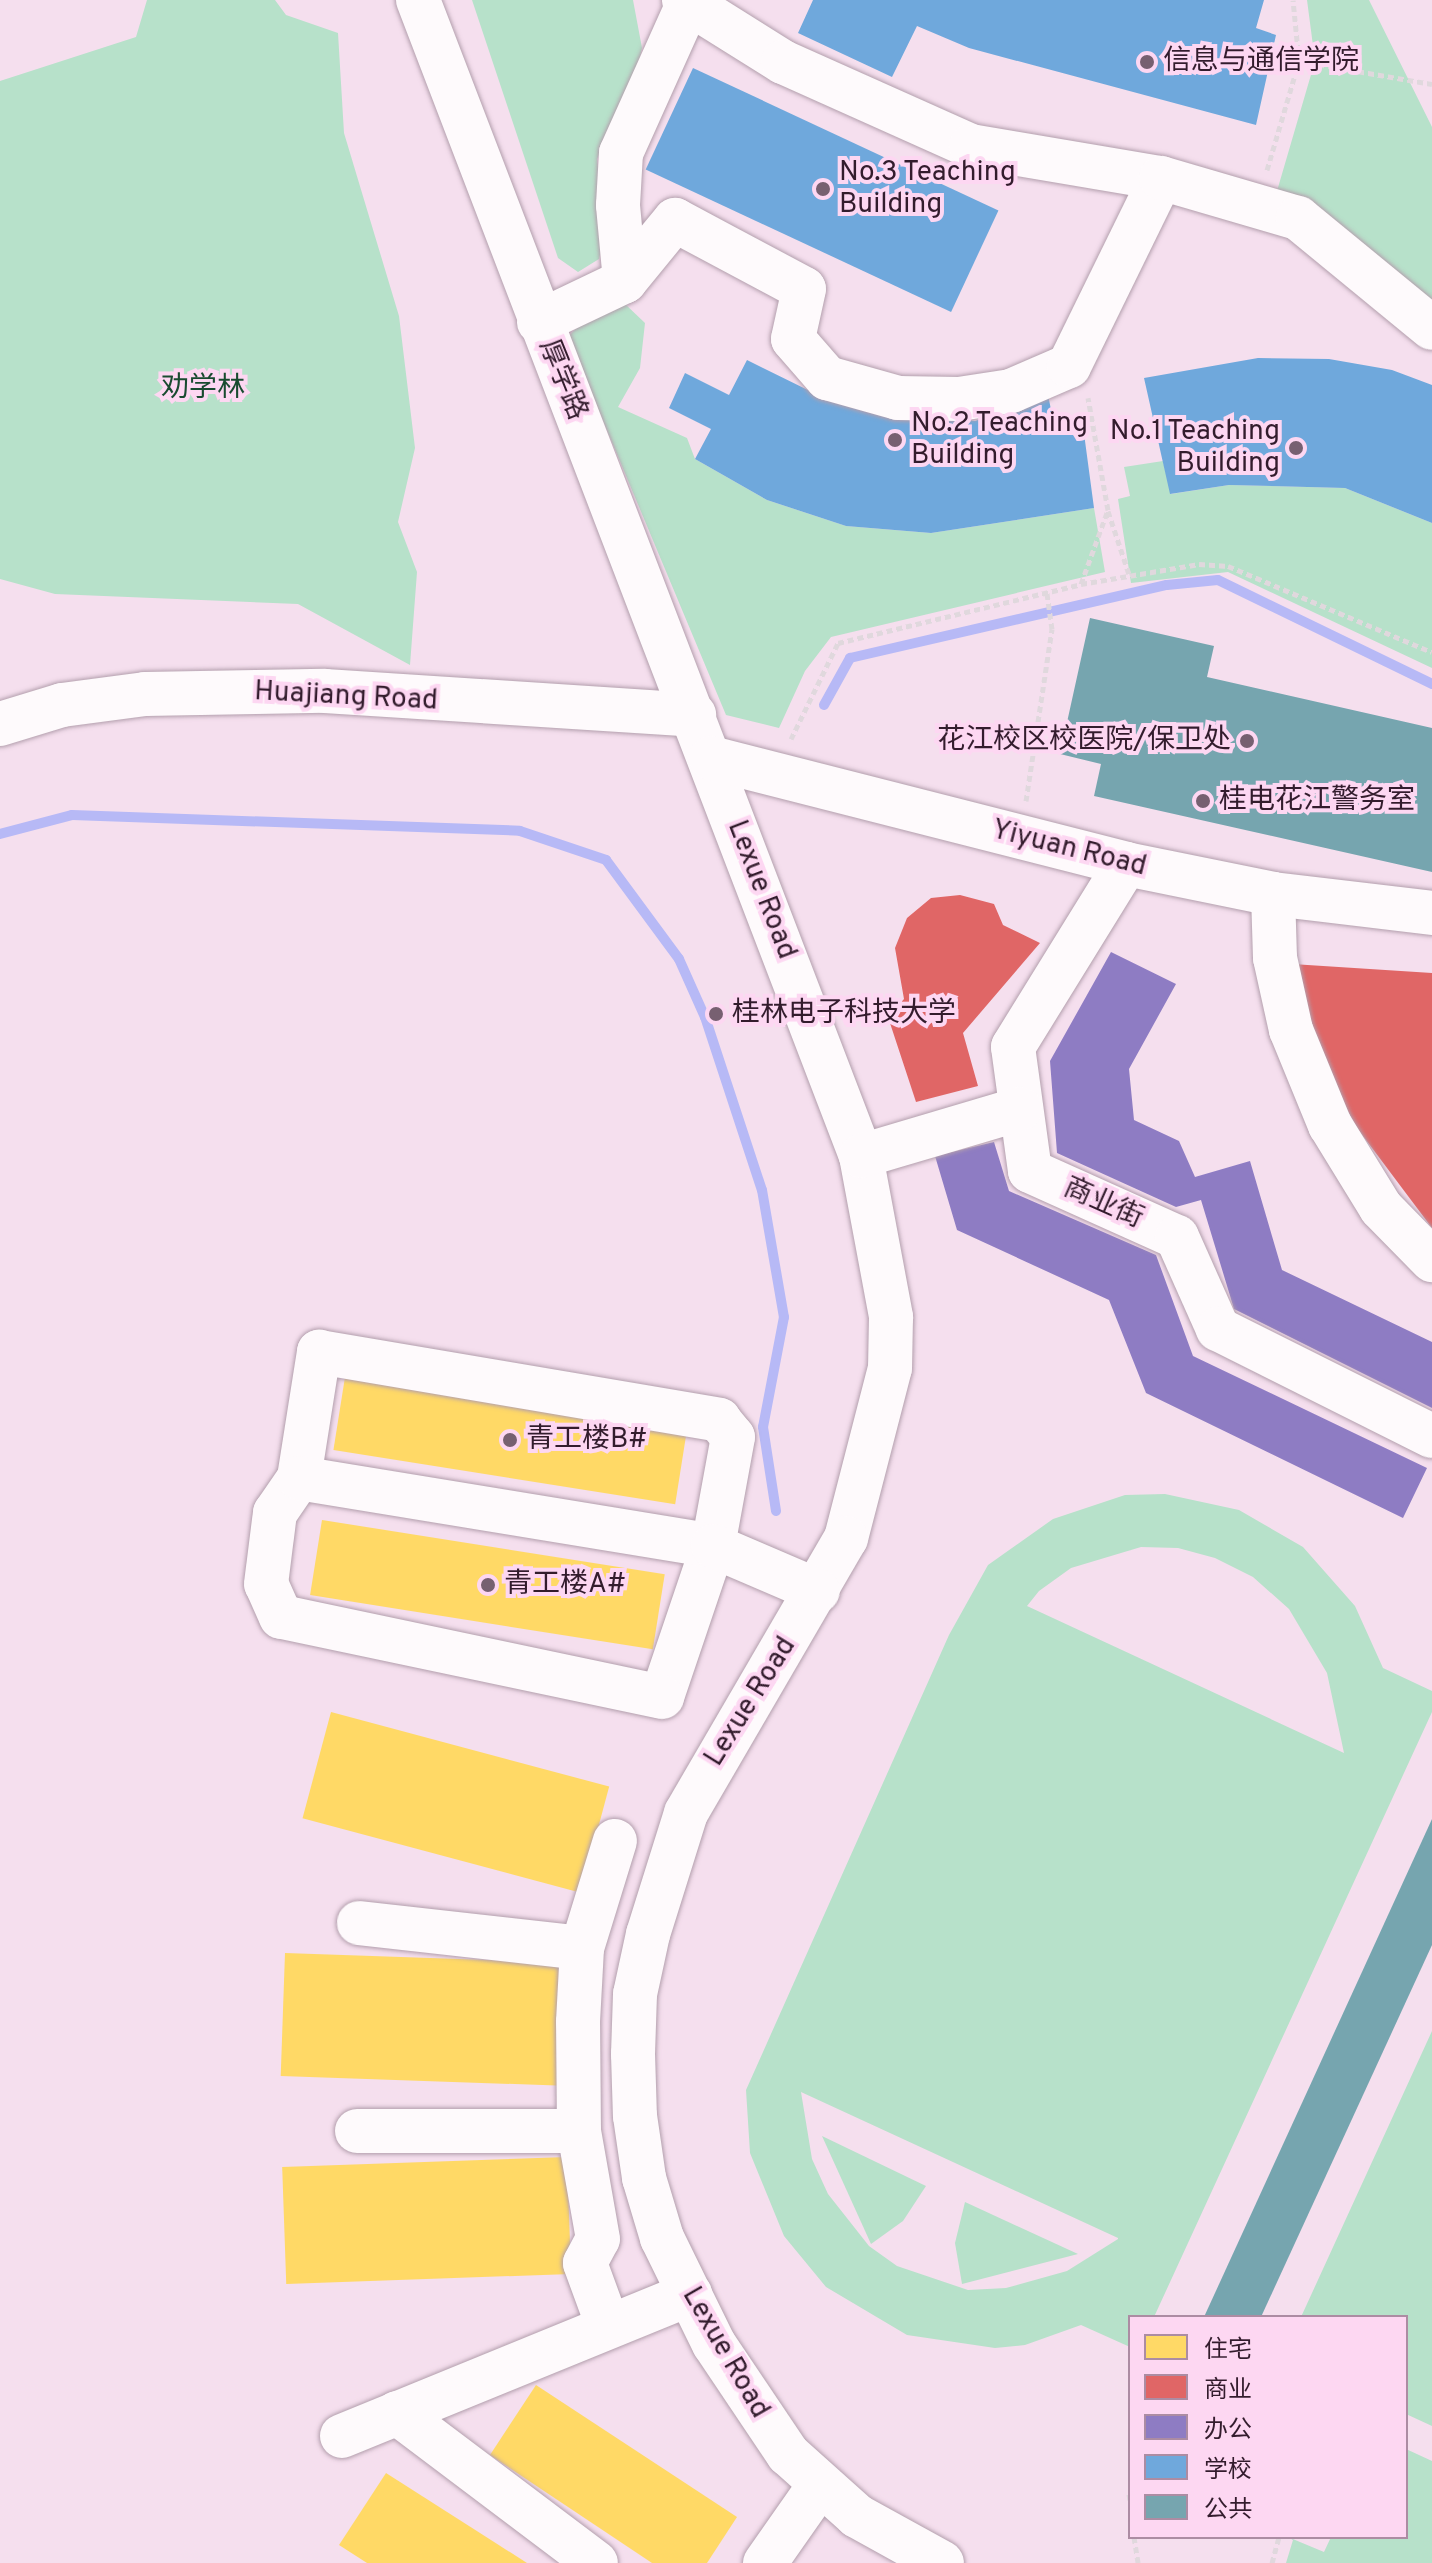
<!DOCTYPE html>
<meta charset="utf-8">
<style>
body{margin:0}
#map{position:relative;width:1432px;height:2563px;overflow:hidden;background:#f5dfee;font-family:Overpass,"Noto Sans SC",sans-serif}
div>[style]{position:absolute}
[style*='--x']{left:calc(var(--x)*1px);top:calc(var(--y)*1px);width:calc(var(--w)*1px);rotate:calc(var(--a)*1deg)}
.green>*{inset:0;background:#b7e1ca}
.homes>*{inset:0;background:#ffd966;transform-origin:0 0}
.shops>*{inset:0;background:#e06666}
.offices>*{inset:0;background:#8e7cc3}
.schools>*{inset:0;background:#6fa8dc;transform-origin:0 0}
.public>*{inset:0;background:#76a5af}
.stream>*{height:10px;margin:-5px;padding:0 5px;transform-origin:5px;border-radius:5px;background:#b7b9f6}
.path>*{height:5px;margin-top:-2.5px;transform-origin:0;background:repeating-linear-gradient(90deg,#e0d8dd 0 6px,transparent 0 10px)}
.roads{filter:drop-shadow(0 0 2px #b39fad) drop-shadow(0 0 2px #b39fad)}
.minor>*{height:44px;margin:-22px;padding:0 22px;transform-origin:22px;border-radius:22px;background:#fefafc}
.dots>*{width:22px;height:22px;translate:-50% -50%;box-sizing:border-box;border:4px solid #fdd7f2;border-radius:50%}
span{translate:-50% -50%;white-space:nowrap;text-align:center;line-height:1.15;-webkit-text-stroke:8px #fdd7f2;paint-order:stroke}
.poi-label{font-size:28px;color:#331c2d}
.left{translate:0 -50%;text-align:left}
.right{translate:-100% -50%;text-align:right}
.street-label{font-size:28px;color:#331c2d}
.park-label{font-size:28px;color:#194b30}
.legend{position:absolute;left:1128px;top:2315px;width:280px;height:224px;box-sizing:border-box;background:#fdd7f2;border:2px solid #ac8ca3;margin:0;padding:10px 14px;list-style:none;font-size:24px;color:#331c2d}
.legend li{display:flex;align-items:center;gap:16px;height:40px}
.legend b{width:40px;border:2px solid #ac8ca3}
</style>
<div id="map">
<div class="green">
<i style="clip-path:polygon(147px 0,275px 0,286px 15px,338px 33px,344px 133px,399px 316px,415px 448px,398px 522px,417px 572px,410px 665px,298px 604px,55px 594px,0 579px,0 81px,136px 37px)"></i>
<i style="clip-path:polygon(472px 0,633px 0,642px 48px,636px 76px,597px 159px,605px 233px,599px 259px,578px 272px,558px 258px)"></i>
<i style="clip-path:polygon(1307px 0,1369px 0,1432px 127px,1432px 309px,1277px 191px,1315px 61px)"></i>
<i style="clip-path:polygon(624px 303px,645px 323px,640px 368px,618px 407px,687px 438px,695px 459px,767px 500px,846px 526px,931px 533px,1094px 508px,1105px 572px,831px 637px,805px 671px,779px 728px,726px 715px,568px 337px,593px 310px)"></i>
<i style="clip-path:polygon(1163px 461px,1171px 494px,1229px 485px,1345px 488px,1432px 523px,1432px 668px,1228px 572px,1131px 583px,1118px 499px,1130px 496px,1124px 467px)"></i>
<i style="clip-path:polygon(evenodd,1165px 1494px,1239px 1510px,1303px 1547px,1355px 1606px,1383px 1668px,1432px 1691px,1432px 1712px,1154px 2317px,1130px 2317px,1130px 2347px,1081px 2325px,1025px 2345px,995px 2348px,907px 2335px,826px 2287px,784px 2236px,750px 2153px,746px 2090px,949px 1635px,988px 1565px,1053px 1519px,1125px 1495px,1165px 1494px,1141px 1547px,1178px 1548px,1215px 1558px,1253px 1577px,1289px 1609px,1327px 1673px,1344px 1753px,1027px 1606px,1039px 1591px,1071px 1568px,1141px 1547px,1165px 1494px,801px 2092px,1118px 2238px,1118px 2239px,1067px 2271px,1006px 2288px,968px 2290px,897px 2266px,869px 2246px,828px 2194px,812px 2159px,801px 2092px)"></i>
<i style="clip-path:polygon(1432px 2031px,1432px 2426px,1406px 2414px,1406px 2317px,1301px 2317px)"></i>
<i style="clip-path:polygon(822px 2136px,926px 2186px,903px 2221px,871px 2244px)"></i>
<i style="clip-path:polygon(965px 2202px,1078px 2254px,962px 2284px,955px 2243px)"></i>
<i style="clip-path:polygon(1406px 2449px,1432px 2461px,1432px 2563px,1286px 2563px,1293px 2540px,1288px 2537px,1324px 2552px,1331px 2537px,1406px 2537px)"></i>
</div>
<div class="homes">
<i style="left:345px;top:1377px;width:346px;height:74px;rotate:9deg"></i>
<i style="left:322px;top:1520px;width:347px;height:76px;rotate:9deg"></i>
<i style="left:331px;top:1712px;width:288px;height:110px;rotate:15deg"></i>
<i style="left:285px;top:1953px;width:283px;height:123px;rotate:2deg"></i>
<i style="left:567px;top:2157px;width:117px;height:285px;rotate:88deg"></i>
<i style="clip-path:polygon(536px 2385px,737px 2517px,707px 2563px,652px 2563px,490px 2455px)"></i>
<i style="clip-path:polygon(386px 2473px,527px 2563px,367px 2563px,339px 2545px)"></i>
</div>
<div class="shops">
<i style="clip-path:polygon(960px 895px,994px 904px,1003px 925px,1040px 943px,963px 1033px,978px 1086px,916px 1102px,888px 1017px,904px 999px,895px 948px,907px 918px,931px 898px)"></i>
<i style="clip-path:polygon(1292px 964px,1432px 973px,1432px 1228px,1357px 1128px,1321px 1060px)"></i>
</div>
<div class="offices">
<i style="clip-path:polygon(1111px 952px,1176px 984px,1129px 1069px,1134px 1120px,1179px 1141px,1195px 1177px,1250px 1161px,1282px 1270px,1432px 1342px,1432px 1408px,1234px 1309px,1201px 1200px,1176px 1207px,1057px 1153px,1050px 1061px)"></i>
<i style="clip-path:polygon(994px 1142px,1009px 1191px,1156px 1255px,1193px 1356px,1427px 1468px,1403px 1518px,1146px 1393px,1109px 1300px,957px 1230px,935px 1156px)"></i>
</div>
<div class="schools">
<i style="clip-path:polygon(813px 0,1264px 0,1256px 28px,1276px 35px,1256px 125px,969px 48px,917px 26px,892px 77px,798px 33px)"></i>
<i style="left:693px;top:68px;width:337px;height:112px;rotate:25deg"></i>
<i style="clip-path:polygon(1258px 358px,1329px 359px,1392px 370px,1432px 385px,1432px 523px,1345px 488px,1229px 485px,1170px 494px,1144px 378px)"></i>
<i style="clip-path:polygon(747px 360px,818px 395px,883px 410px,975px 421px,1048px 395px,1055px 429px,1083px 426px,1094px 508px,931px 533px,846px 526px,767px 500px,695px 459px,711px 429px,669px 408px,685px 373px,729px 395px)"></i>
</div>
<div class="public">
<i style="clip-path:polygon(1090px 618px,1214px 646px,1207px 677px,1432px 728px,1432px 872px,1094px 796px,1101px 764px,1060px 754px)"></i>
<i style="clip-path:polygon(1432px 1819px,1432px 1945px,1261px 2317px,1204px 2317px)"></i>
</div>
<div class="stream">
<i style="--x:824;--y:705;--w:54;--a:-61"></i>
<i style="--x:850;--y:658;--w:325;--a:-13"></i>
<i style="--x:1167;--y:585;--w:51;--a:-5.6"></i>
<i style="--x:1218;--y:580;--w:238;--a:25.9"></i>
<i style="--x:0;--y:834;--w:74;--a:-14.8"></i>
<i style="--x:72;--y:815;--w:448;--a:2"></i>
<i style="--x:520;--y:831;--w:91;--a:18.6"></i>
<i style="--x:606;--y:860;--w:123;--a:53.6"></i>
<i style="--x:679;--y:959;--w:64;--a:65.9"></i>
<i style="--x:705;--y:1017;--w:182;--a:71.8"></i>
<i style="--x:762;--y:1190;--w:129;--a:80.2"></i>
<i style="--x:784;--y:1317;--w:112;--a:100.8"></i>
<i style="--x:763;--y:1427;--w:85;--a:81.2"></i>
</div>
<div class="path">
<i style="--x:1299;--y:61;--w:135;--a:9.8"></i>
<i style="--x:1267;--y:170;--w:114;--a:-73.6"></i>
<i style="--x:1299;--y:61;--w:61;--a:-95.6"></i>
<i style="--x:1108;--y:511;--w:66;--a:71.6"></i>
<i style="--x:1081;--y:584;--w:79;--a:-70"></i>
<i style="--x:1108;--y:510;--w:114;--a:-100.1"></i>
<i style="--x:791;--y:739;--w:107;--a:-63.9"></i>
<i style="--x:838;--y:643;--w:250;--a:-13.6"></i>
<i style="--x:1081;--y:584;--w:120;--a:-9.6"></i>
<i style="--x:1199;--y:564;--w:29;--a:4"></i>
<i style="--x:1228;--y:566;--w:221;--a:22.9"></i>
<i style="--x:1026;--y:801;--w:174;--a:-81.4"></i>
<i style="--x:1052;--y:629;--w:37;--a:-98"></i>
<i style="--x:1129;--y:2494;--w:6;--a:81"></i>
<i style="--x:1134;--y:2537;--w:26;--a:81"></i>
<i style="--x:1272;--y:2563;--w:27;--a:-75"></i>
</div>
<div class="roads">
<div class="minor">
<i style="--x:418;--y:0;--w:1238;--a:69.03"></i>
<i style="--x:861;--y:1156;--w:164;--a:79.4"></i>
<i style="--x:891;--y:1317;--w:51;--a:91.1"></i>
<i style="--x:890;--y:1368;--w:176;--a:104.5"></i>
<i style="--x:846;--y:1538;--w:318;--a:120.2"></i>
<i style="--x:686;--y:1813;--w:127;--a:107.4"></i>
<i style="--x:648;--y:1934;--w:61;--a:102.2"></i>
<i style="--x:635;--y:1994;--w:60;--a:91.9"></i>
<i style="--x:633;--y:2054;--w:62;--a:88.2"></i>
<i style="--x:635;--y:2116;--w:63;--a:81.7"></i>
<i style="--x:644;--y:2178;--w:63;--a:73.3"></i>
<i style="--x:662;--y:2238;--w:118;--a:63.9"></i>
<i style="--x:714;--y:2344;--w:133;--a:56.1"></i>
<i style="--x:788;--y:2454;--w:93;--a:41.9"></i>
<i style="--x:857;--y:2516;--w:97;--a:28.9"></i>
<i style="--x:684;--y:0;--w:117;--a:32.1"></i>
<i style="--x:783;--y:62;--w:206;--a:24.1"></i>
<i style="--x:971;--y:146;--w:193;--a:9.6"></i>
<i style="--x:625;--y:281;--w:76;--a:-95.3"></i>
<i style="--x:618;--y:205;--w:52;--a:-86.7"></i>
<i style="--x:621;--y:153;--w:163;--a:-65.8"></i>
<i style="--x:539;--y:322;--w:95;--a:-25.5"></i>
<i style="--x:625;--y:281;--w:79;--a:-50.7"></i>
<i style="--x:675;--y:220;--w:146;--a:28.1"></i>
<i style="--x:804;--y:289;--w:51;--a:102.4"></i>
<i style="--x:793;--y:339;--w:52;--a:48.9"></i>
<i style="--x:827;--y:378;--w:74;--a:15.7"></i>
<i style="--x:898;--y:398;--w:61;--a:0.9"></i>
<i style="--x:959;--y:399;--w:53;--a:-8.7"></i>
<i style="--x:1011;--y:391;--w:63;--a:-23.3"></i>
<i style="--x:1069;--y:366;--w:209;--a:-63.9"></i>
<i style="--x:1161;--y:178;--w:143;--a:16.3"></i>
<i style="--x:1298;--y:218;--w:173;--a:39.4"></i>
<i style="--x:0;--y:724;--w:65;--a:-17"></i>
<i style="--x:62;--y:705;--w:84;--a:-7.5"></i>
<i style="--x:145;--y:694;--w:180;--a:-1"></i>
<i style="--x:325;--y:691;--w:370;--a:3.7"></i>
<i style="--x:711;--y:758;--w:428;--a:14.3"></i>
<i style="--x:1126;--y:864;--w:150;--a:11.5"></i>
<i style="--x:1273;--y:894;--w:160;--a:6.8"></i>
<i style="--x:1126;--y:864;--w:215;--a:121.7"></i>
<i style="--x:1013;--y:1047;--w:125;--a:82.2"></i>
<i style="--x:1030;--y:1171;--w:161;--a:24.2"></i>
<i style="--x:1177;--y:1237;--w:101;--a:66"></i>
<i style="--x:1218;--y:1329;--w:239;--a:26.6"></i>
<i style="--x:1273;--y:894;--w:64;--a:88.2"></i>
<i style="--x:1275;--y:958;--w:74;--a:77.5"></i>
<i style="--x:1291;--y:1030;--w:103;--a:67.7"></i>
<i style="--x:1330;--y:1125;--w:97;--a:58.4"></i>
<i style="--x:1381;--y:1208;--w:73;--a:45.6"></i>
<i style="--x:861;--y:1156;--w:166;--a:-16.5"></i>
<i style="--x:319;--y:1352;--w:406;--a:9.6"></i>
<i style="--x:719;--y:1420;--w:22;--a:51"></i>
<i style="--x:733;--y:1437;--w:111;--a:100.4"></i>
<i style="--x:713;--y:1546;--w:159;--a:108.7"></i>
<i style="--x:662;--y:1697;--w:389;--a:-168.1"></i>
<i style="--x:281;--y:1617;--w:36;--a:-114"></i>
<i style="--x:266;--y:1584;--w:72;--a:-82.8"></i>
<i style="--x:275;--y:1513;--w:42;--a:-55.6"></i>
<i style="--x:299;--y:1478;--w:128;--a:-81"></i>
<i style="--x:299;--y:1478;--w:420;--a:9.3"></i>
<i style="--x:713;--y:1546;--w:114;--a:23.2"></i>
<i style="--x:359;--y:1923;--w:224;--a:6.4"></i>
<i style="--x:357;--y:2131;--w:222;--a:0"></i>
<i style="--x:608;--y:2326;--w:67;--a:-110.1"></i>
<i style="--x:585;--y:2263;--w:27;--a:-62"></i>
<i style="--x:598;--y:2239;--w:110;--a:-100"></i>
<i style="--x:579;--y:2131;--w:109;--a:-90.5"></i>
<i style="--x:578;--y:2022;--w:74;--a:-86.9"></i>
<i style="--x:582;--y:1948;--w:112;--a:-72.9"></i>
<i style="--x:397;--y:2413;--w:249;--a:37"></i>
<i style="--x:342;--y:2436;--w:376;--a:-22.2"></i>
<i style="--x:765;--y:2563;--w:94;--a:-55"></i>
</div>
</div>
<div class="dots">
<i style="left:1147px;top:62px;background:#776071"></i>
<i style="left:823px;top:189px;background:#776071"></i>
<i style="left:895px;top:440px;background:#776071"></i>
<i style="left:1296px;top:448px;background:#776071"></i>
<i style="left:1247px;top:741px;background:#776071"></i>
<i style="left:1203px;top:801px;background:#776071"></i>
<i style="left:716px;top:1014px;background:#776071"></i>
<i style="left:510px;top:1440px;background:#776071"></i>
<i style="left:488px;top:1585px;background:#776071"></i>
</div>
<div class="poi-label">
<span class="left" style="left:1163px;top:62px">信息与通信学院</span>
<span class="left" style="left:839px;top:189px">No.3 Teaching<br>Building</span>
<span class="left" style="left:911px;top:440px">No.2 Teaching<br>Building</span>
<span class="right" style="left:1280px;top:448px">No.1 Teaching<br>Building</span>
<span class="right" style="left:1231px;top:741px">花江校区校医院/保卫处</span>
<span class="left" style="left:1219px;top:801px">桂电花江警务室</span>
<span class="left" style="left:732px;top:1014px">桂林电子科技大学</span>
<span class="left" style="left:526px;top:1440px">青工楼B#</span>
<span class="left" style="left:504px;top:1585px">青工楼A#</span>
</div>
<div class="street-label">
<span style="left:562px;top:380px;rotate:68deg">厚学路</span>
<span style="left:346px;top:697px;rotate:3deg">Huajiang Road</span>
<span style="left:1069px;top:849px;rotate:14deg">Yiyuan Road</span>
<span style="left:761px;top:890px;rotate:69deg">Lexue Road</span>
<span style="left:1103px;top:1204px;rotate:24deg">商业街</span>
<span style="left:751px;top:1702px;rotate:-58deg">Lexue Road</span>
<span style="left:725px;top:2353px;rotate:60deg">Lexue Road</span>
</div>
<div class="park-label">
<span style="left:203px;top:389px">劝学林</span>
</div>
<ul class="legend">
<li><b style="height:22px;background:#ffd966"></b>住宅</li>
<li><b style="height:22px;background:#e06666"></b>商业</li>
<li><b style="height:22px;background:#8e7cc3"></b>办公</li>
<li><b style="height:22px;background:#6fa8dc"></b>学校</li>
<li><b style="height:22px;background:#76a5af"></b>公共</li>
</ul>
</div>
